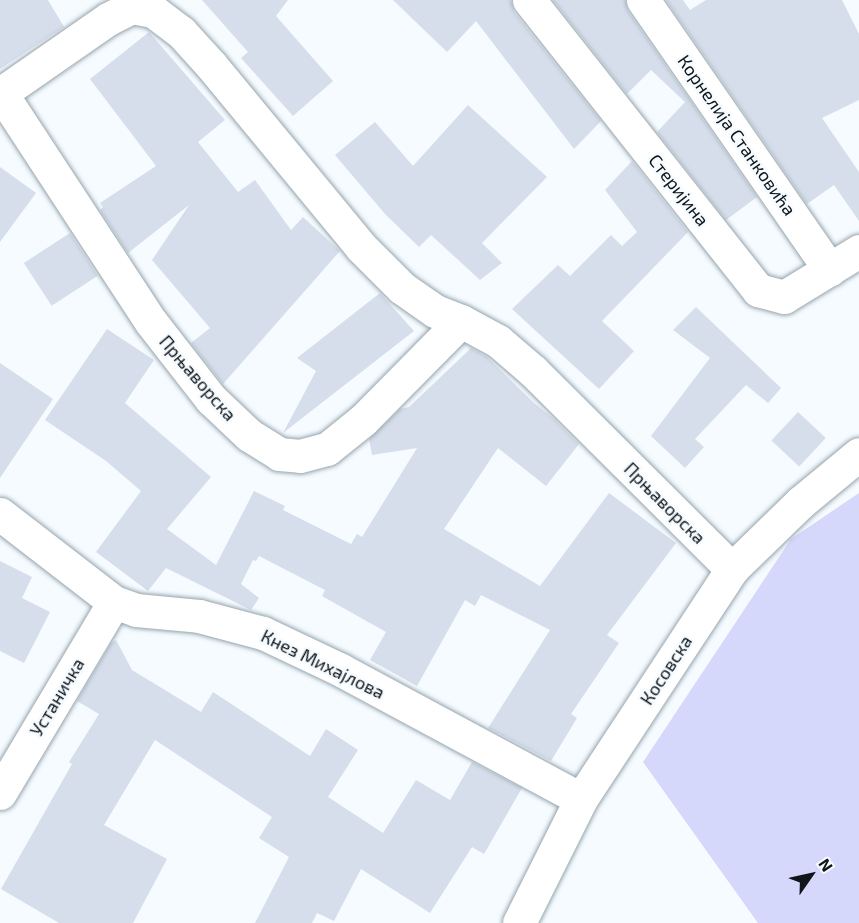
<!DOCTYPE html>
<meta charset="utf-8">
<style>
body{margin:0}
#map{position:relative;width:859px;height:923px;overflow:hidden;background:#f5fbff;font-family:"Exo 2",sans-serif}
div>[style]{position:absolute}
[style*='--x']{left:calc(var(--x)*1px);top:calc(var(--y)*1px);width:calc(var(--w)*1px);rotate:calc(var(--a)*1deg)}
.green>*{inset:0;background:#d5d7fb}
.building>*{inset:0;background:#d6deeb;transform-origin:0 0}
.roads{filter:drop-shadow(0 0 2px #96a4ad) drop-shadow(0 0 2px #96a4ad)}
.minor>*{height:33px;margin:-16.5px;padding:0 16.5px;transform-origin:16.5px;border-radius:16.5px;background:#fff}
span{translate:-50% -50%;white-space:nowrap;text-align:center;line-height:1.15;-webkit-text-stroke:5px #f5fbff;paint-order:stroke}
.street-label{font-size:18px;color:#101519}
.north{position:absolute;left:781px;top:845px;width:60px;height:60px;-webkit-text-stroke:4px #f5fbff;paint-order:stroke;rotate:56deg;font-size:16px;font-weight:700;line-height:24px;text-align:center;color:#101519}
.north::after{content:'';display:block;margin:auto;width:21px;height:27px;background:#101519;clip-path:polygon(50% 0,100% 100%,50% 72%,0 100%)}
</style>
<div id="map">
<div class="green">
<i style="clip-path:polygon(859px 493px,859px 923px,758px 923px,643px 762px,791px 539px)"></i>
</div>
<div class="building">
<i style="clip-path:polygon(0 0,48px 0,64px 27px,0 69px)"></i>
<i style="clip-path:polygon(202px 0,288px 0,276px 16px,333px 81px,293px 116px,241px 58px,248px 52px)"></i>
<i style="clip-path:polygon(393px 0,511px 0,514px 12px,601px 121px,574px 149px,476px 21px,447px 52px)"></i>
<i style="clip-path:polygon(553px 0,625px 0,628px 11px,757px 197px,726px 220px,657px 132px,685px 102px,651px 70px,627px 94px)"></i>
<i style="clip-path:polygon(666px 0,683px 0,690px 10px,706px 0,842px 0,859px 34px,859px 100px,822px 118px,859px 172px,859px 221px,834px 185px,807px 204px)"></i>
<i style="clip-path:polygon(149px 32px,225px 120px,198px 142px,238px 192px,255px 180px,291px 230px,303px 217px,340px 251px,223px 384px,191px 343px,210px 328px,152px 260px,189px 205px,128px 253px,100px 210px,103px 207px,100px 203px,156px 166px,90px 79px)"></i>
<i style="clip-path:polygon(468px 105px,547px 177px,482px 243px,502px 263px,480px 280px,431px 235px,419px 247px,385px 214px,335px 155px,375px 122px,413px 166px)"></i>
<i style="clip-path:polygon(632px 161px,688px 232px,602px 321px,634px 351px,599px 389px,512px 309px,558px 265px,570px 276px,611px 235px,622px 246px,637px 232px,605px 190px)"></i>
<i style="clip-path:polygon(0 167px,36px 193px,0 242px)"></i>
<i style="left:70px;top:233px;width:51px;height:55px;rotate:57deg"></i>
<i style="clip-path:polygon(380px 293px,414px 331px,283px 433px,316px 371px,297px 358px)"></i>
<i style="clip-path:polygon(696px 307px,781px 388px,768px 403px,746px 385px,695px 439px,704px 447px,685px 468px,651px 436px,710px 358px,673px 330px)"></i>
<i style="clip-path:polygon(107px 329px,154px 360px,125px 403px,211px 477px,167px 529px,216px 565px,254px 491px,285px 506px,283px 510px,351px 544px,357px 534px,362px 537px,417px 448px,372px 455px,369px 439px,400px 409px,409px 407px,471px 348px,487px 357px,534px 403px,553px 418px,579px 444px,546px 486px,498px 448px,444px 529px,540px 586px,609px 493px,676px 543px,607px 635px,619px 643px,571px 714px,577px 718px,551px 761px,488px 728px,550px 630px,481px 595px,475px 606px,465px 600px,417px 686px,370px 660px,386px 632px,322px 596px,325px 590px,259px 556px,256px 561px,253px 560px,241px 584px,259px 598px,251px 610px,166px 568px,148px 591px,96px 552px,141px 491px,106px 461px,45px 420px)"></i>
<i style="clip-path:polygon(0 363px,53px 399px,0 478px)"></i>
<i style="left:798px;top:412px;width:38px;height:39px;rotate:43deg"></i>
<i style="clip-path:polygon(0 561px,32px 577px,22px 598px,50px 612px,24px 663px,0 651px)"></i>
<i style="clip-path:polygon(116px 640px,132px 670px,201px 712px,213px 692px,310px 756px,326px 729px,358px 750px,328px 797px,383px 833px,416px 780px,450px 800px,472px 762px,522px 788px,484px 854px,472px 847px,430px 913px,361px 869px,334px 921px,317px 913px,312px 923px,255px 923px,289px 857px,259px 838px,272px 817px,155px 740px,104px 825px,167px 859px,133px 923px,59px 923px,1px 889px,72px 764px,69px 762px,99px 714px,77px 701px,111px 643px)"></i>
</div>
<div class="roads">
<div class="minor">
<i style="--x:529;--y:0;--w:370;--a:51.7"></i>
<i style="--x:758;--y:290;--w:27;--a:15"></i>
<i style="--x:784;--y:297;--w:88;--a:-31.5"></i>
<i style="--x:643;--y:0;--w:328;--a:55.3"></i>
<i style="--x:1;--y:93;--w:274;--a:56.8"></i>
<i style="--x:151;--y:322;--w:98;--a:52.1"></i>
<i style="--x:211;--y:399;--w:52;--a:43.5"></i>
<i style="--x:249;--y:435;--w:36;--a:32"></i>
<i style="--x:279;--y:454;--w:21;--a:5"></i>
<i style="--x:300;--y:456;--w:28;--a:-15"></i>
<i style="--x:327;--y:449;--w:46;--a:-38.9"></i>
<i style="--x:363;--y:420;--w:139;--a:-45.3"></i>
<i style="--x:0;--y:94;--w:131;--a:-34.8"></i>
<i style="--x:108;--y:19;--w:27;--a:-27"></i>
<i style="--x:132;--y:7;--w:21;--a:11"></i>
<i style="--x:153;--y:11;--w:35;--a:37"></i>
<i style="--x:181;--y:32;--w:45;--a:47.7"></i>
<i style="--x:211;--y:65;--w:236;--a:50.5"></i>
<i style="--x:361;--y:247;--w:58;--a:45"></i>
<i style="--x:402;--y:288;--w:40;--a:34.9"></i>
<i style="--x:435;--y:311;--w:28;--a:21"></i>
<i style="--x:461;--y:321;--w:42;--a:28.4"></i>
<i style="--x:498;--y:341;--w:46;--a:40.6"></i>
<i style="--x:533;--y:371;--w:281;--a:44.9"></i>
<i style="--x:0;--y:514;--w:144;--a:37.7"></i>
<i style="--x:114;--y:602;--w:23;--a:20"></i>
<i style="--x:136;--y:610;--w:63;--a:5.4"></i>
<i style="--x:199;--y:616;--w:66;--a:14.9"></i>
<i style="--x:263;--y:633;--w:86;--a:25.4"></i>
<i style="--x:341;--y:670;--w:272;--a:28.3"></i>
<i style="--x:0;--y:793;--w:222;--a:-59.2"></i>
<i style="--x:519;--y:923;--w:139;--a:-63.4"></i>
<i style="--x:581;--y:799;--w:275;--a:-56.7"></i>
<i style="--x:732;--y:569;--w:96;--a:-44.2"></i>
<i style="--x:801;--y:502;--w:75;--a:-39.6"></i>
</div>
</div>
<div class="street-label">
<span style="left:737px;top:135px;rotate:55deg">Корнелија Станковића</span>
<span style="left:679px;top:190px;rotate:52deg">Стеријина</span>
<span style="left:198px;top:378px;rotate:49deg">Прњаворска</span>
<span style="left:665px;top:503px;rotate:45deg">Прњаворска</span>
<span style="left:323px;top:664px;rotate:26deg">Кнез Михајлова</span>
<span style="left:666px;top:670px;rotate:-57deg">Косовска</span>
<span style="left:57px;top:697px;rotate:-59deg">Устаничка</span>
</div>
<div class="north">N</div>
</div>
